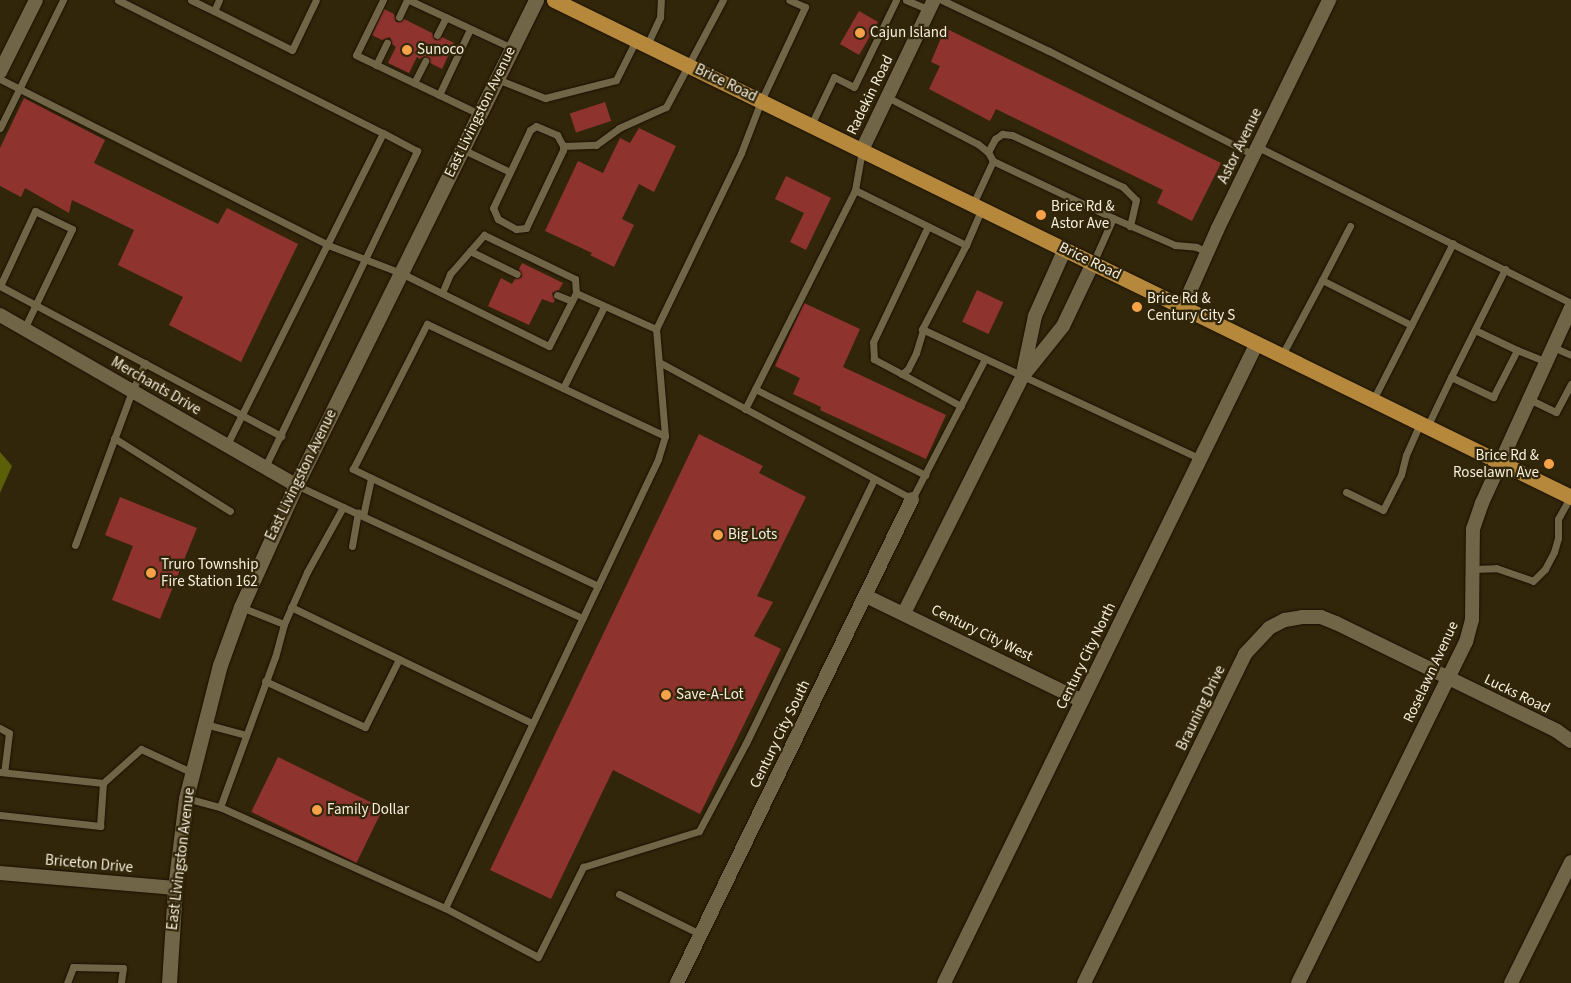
<!DOCTYPE html>
<style>
body{margin:0}
#map{position:relative;width:1571px;height:983px;overflow:hidden;background:#31260a;font-family:"Source Sans 3",sans-serif}
div>[style]{position:absolute}
[style*='--x']{left:calc(var(--x)*1px);top:calc(var(--y)*1px);width:calc(var(--w)*1px);rotate:calc(var(--a)*1deg)}
.forest>*{inset:0;background:#5a5f08}
.building>*{inset:0;background:#8f332f;transform-origin:0 0}
.roads{filter:drop-shadow(0 0 1px #190f00) drop-shadow(0 0 1px #190f00)}
.lane>*{height:7px;margin:-3.5px;padding:0 3.5px;transform-origin:3.5px;border-radius:3.5px;background:#716548}
.street>*{height:14px;margin:-7px;padding:0 7px;transform-origin:7px;border-radius:7px;background:#716548}
.secondary>*{height:15px;margin:-7.5px;padding:0 7.5px;transform-origin:7.5px;border-radius:7.5px;background:#716548}
.primary>*{height:15px;margin:-7.5px;padding:0 7.5px;transform-origin:7.5px;border-radius:7.5px;background:#b5883c}
.dots>*{width:14px;height:14px;translate:-50% -50%;box-sizing:border-box;border:2px solid #31260a;border-radius:50%}
span{translate:-50% -50%;white-space:nowrap;text-align:center;line-height:1.15;-webkit-text-stroke:4.5px #31260a;paint-order:stroke}
.poi-label{font-size:15px;color:#f6efde}
.left{translate:0 -50%;text-align:left}
.right{translate:-100% -50%;text-align:right}
.street-label{font-size:15px;color:#f6efde}
</style>
<div id="map">
<div class="forest">
<i style="clip-path:polygon(0 452px,12px 466px,0 493px)"></i>
</div>
<div class="building">
<i style="clip-path:polygon(384px 9px,394px 14px,396px 22px,400px 22px,404px 19px,432px 33px,435px 40px,442px 37px,454px 43px,442px 69px,430px 63px,430px 59px,425px 56px,420px 59px,417px 57px,409px 73px,388px 63px,396px 47px,392px 44px,390px 37px,382px 40px,372px 35px)"></i>
<i style="left:859px;top:11px;width:22px;height:38px;rotate:30deg"></i>
<i style="clip-path:polygon(945px 28px,1221px 163px,1192px 221px,1157px 203px,1163px 190px,996px 109px,990px 121px,929px 89px,940px 66px,931px 62px)"></i>
<i style="clip-path:polygon(24px 98px,105px 140px,94px 163px,218px 224px,227px 208px,298px 244px,241px 362px,169px 325px,183px 297px,118px 265px,134px 230px,72px 200px,69px 213px,25px 188px,21px 197px,0 186px,0 148px)"></i>
<i style="left:605px;top:102px;width:20px;height:37px;rotate:72deg"></i>
<i style="clip-path:polygon(639px 128px,676px 146px,654px 192px,639px 184px,622px 219px,634px 225px,614px 267px,590px 255px,592px 253px,545px 231px,578px 161px,603px 173px,620px 138px,630px 143px)"></i>
<i style="clip-path:polygon(786px 176px,831px 198px,806px 250px,790px 242px,804px 213px,775px 199px)"></i>
<i style="clip-path:polygon(522px 263px,563px 283px,559px 290px,552px 293px,555px 300px,553px 303px,542px 299px,529px 325px,488px 306px,501px 278px,512px 284px,515px 279px,522px 277px,519px 269px)"></i>
<i style="left:977px;top:290px;width:29px;height:35px;rotate:25deg"></i>
<i style="clip-path:polygon(804px 303px,860px 329px,843px 367px,946px 415px,926px 459px,820px 410px,821px 407px,793px 394px,800px 378px,775px 366px)"></i>
<i style="clip-path:polygon(699px 434px,763px 466px,759px 473px,806px 497px,757px 596px,773px 602px,754px 636px,781px 649px,700px 814px,613px 770px,551px 899px,490px 870px)"></i>
<i style="clip-path:polygon(120px 497px,197px 528px,160px 619px,112px 600px,133px 546px,105px 535px)"></i>
<i style="left:278px;top:757px;width:117px;height:61px;rotate:26deg"></i>
</div>
<div class="roads">
<div class="lane">
<i style="--x:118;--y:0;--w:297;--a:26.7"></i>
<i style="--x:383;--y:133;--w:349;--a:116.6"></i>
<i style="--x:191;--y:0;--w:25;--a:26"></i>
<i style="--x:219;--y:0;--w:12;--a:114"></i>
<i style="--x:214;--y:11;--w:87;--a:26.6"></i>
<i style="--x:292;--y:50;--w:55;--a:-64.4"></i>
<i style="--x:383;--y:0;--w:61;--a:116.1"></i>
<i style="--x:356;--y:55;--w:136;--a:25.6"></i>
<i style="--x:409;--y:0;--w:114;--a:25"></i>
<i style="--x:906;--y:0;--w:25;--a:23"></i>
<i style="--x:942;--y:0;--w:119;--a:25.5"></i>
<i style="--x:1049;--y:51;--w:230;--a:26.9"></i>
<i style="--x:399;--y:17;--w:19;--a:-65"></i>
<i style="--x:437;--y:35;--w:20;--a:-63"></i>
<i style="--x:647;--y:45;--w:31;--a:-65"></i>
<i style="--x:660;--y:17;--w:17;--a:-87"></i>
<i style="--x:376;--y:65;--w:25;--a:-64"></i>
<i style="--x:0;--y:79;--w:368;--a:26.8"></i>
<i style="--x:328;--y:245;--w:78;--a:21"></i>
<i style="--x:401;--y:273;--w:165;--a:26.3"></i>
<i style="--x:549;--y:346;--w:59;--a:-63"></i>
<i style="--x:576;--y:293;--w:88;--a:24.2"></i>
<i style="--x:497;--y:79;--w:52;--a:21.6"></i>
<i style="--x:545;--y:98;--w:73;--a:-14.2"></i>
<i style="--x:616;--y:80;--w:45;--a:-63.4"></i>
<i style="--x:414;--y:83;--w:25;--a:-63"></i>
<i style="--x:439;--y:95;--w:73;--a:-64.8"></i>
<i style="--x:887;--y:97;--w:102;--a:27.3"></i>
<i style="--x:978;--y:144;--w:13;--a:39"></i>
<i style="--x:988;--y:152;--w:10;--a:61"></i>
<i style="--x:811;--y:125;--w:53;--a:-64.4"></i>
<i style="--x:834;--y:77;--w:22;--a:27"></i>
<i style="--x:854;--y:87;--w:97;--a:-64.2"></i>
<i style="--x:536;--y:126;--w:23;--a:23"></i>
<i style="--x:557;--y:135;--w:13;--a:61"></i>
<i style="--x:563;--y:146;--w:4;--a:90"></i>
<i style="--x:563;--y:150;--w:86;--a:115.4"></i>
<i style="--x:526;--y:228;--w:10;--a:174"></i>
<i style="--x:516;--y:229;--w:21;--a:-151"></i>
<i style="--x:498;--y:219;--w:12;--a:-114"></i>
<i style="--x:493;--y:208;--w:86;--a:-64.6"></i>
<i style="--x:530;--y:130;--w:7;--a:-34"></i>
<i style="--x:0;--y:128;--w:143;--a:-63.8"></i>
<i style="--x:563;--y:146;--w:33;--a:-2"></i>
<i style="--x:596;--y:145;--w:29;--a:-36"></i>
<i style="--x:619;--y:128;--w:51;--a:-24.1"></i>
<i style="--x:666;--y:107;--w:121;--a:-62"></i>
<i style="--x:1258;--y:147;--w:350;--a:26.5"></i>
<i style="--x:462;--y:149;--w:53;--a:25.6"></i>
<i style="--x:988;--y:152;--w:15;--a:-62"></i>
<i style="--x:995;--y:139;--w:9;--a:-36"></i>
<i style="--x:1002;--y:134;--w:10;--a:6"></i>
<i style="--x:1012;--y:135;--w:123;--a:25.1"></i>
<i style="--x:1123;--y:187;--w:18;--a:45"></i>
<i style="--x:1136;--y:200;--w:27;--a:103"></i>
<i style="--x:855;--y:190;--w:124;--a:26.4"></i>
<i style="--x:966;--y:245;--w:40;--a:-66.6"></i>
<i style="--x:973;--y:204;--w:47;--a:-65.1"></i>
<i style="--x:993;--y:161;--w:133;--a:25.4"></i>
<i style="--x:1113;--y:218;--w:49;--a:114"></i>
<i style="--x:1113;--y:218;--w:68;--a:23.5"></i>
<i style="--x:1175;--y:245;--w:21;--a:5"></i>
<i style="--x:1196;--y:247;--w:13;--a:23"></i>
<i style="--x:966;--y:245;--w:95;--a:117.6"></i>
<i style="--x:922;--y:329;--w:308;--a:25"></i>
<i style="--x:470;--y:251;--w:52;--a:26.1"></i>
<i style="--x:1322;--y:280;--w:61;--a:-62.6"></i>
<i style="--x:0;--y:286;--w:319;--a:28.1"></i>
<i style="--x:0;--y:286;--w:83;--a:-65"></i>
<i style="--x:35;--y:211;--w:41;--a:25.9"></i>
<i style="--x:72;--y:229;--w:111;--a:115.6"></i>
<i style="--x:442;--y:293;--w:21;--a:-67"></i>
<i style="--x:450;--y:274;--w:52;--a:-48.9"></i>
<i style="--x:484;--y:235;--w:101;--a:25.8"></i>
<i style="--x:575;--y:279;--w:14;--a:86"></i>
<i style="--x:557;--y:295;--w:16;--a:22"></i>
<i style="--x:923;--y:330;--w:24;--a:107"></i>
<i style="--x:916;--y:353;--w:18;--a:117"></i>
<i style="--x:908;--y:369;--w:8;--a:140"></i>
<i style="--x:902;--y:374;--w:32;--a:-152"></i>
<i style="--x:874;--y:359;--w:17;--a:-93"></i>
<i style="--x:873;--y:342;--w:128;--a:-64.6"></i>
<i style="--x:1475;--y:330;--w:47;--a:25.5"></i>
<i style="--x:1553;--y:347;--w:20;--a:24"></i>
<i style="--x:1282;--y:355;--w:85;--a:-61.9"></i>
<i style="--x:1322;--y:280;--w:100;--a:26.8"></i>
<i style="--x:659;--y:362;--w:288;--a:28.4"></i>
<i style="--x:912;--y:499;--w:158;--a:-62.5"></i>
<i style="--x:902;--y:374;--w:67;--a:28.5"></i>
<i style="--x:1451;--y:377;--w:121;--a:-63.4"></i>
<i style="--x:563;--y:388;--w:91;--a:-63.2"></i>
<i style="--x:755;--y:389;--w:191;--a:26.8"></i>
<i style="--x:1529;--y:399;--w:30;--a:26"></i>
<i style="--x:1556;--y:412;--w:32;--a:-62"></i>
<i style="--x:1373;--y:400;--w:176;--a:-63"></i>
<i style="--x:745;--y:409;--w:245;--a:-63.3"></i>
<i style="--x:855;--y:190;--w:40;--a:-80"></i>
<i style="--x:1427;--y:427;--w:55;--a:-64.4"></i>
<i style="--x:1451;--y:377;--w:47;--a:25.5"></i>
<i style="--x:1493;--y:397;--w:53;--a:-62.9"></i>
<i style="--x:1517;--y:350;--w:31;--a:22"></i>
<i style="--x:114;--y:438;--w:137;--a:32.2"></i>
<i style="--x:265;--y:467;--w:351;--a:-64.3"></i>
<i style="--x:417;--y:151;--w:38;--a:-152"></i>
<i style="--x:1346;--y:492;--w:41;--a:25.9"></i>
<i style="--x:1383;--y:510;--w:39;--a:-63"></i>
<i style="--x:1401;--y:475;--w:21;--a:-76"></i>
<i style="--x:1406;--y:455;--w:34;--a:-66"></i>
<i style="--x:343;--y:507;--w:264;--a:24.9"></i>
<i style="--x:363;--y:516;--w:39;--a:-78"></i>
<i style="--x:75;--y:545;--w:164;--a:-69.7"></i>
<i style="--x:132;--y:391;--w:31;--a:-65"></i>
<i style="--x:352;--y:546;--w:34;--a:-80"></i>
<i style="--x:1473;--y:569;--w:23;--a:-2"></i>
<i style="--x:1496;--y:568;--w:39;--a:19"></i>
<i style="--x:1533;--y:581;--w:17;--a:-45"></i>
<i style="--x:1545;--y:569;--w:19;--a:-62"></i>
<i style="--x:1554;--y:552;--w:15;--a:-74"></i>
<i style="--x:1558;--y:538;--w:19;--a:-90"></i>
<i style="--x:1558;--y:519;--w:25;--a:-61"></i>
<i style="--x:598;--y:586;--w:272;--a:-154.5"></i>
<i style="--x:353;--y:469;--w:163;--a:-63"></i>
<i style="--x:427;--y:324;--w:263;--a:25.2"></i>
<i style="--x:241;--y:607;--w:46;--a:21.6"></i>
<i style="--x:284;--y:624;--w:34;--a:105"></i>
<i style="--x:275;--y:657;--w:160;--a:110.1"></i>
<i style="--x:220;--y:807;--w:247;--a:24.2"></i>
<i style="--x:445;--y:908;--w:497;--a:-64.6"></i>
<i style="--x:658;--y:459;--w:24;--a:-73"></i>
<i style="--x:665;--y:436;--w:107;--a:-94.8"></i>
<i style="--x:656;--y:329;--w:195;--a:-64.2"></i>
<i style="--x:741;--y:153;--w:56;--a:-69"></i>
<i style="--x:761;--y:101;--w:104;--a:-64.9"></i>
<i style="--x:805;--y:7;--w:17;--a:-156"></i>
<i style="--x:291;--y:607;--w:267;--a:25.7"></i>
<i style="--x:284;--y:624;--w:57;--a:-66.1"></i>
<i style="--x:307;--y:572;--w:74;--a:-61"></i>
<i style="--x:343;--y:507;--w:52;--a:-154.9"></i>
<i style="--x:265;--y:681;--w:110;--a:24.7"></i>
<i style="--x:365;--y:727;--w:76;--a:-63.4"></i>
<i style="--x:205;--y:724;--w:42;--a:15"></i>
<i style="--x:0;--y:728;--w:10;--a:29"></i>
<i style="--x:9;--y:733;--w:39;--a:97"></i>
<i style="--x:0;--y:772;--w:104;--a:6.1"></i>
<i style="--x:186;--y:798;--w:35;--a:15"></i>
<i style="--x:0;--y:815;--w:101;--a:6.3"></i>
<i style="--x:100;--y:826;--w:43;--a:-86"></i>
<i style="--x:103;--y:783;--w:51;--a:-41.8"></i>
<i style="--x:141;--y:749;--w:55;--a:24.7"></i>
<i style="--x:619;--y:894;--w:90;--a:26.3"></i>
<i style="--x:445;--y:908;--w:105;--a:27.8"></i>
<i style="--x:538;--y:957;--w:101;--a:-63.4"></i>
<i style="--x:583;--y:867;--w:121;--a:-17.2"></i>
<i style="--x:699;--y:831;--w:100;--a:-61.9"></i>
<i style="--x:746;--y:743;--w:293;--a:-64.1"></i>
<i style="--x:67;--y:983;--w:17;--a:-69"></i>
<i style="--x:73;--y:967;--w:50;--a:1.1"></i>
<i style="--x:123;--y:968;--w:15;--a:98"></i>
</div>
<div class="street">
<i style="--x:0;--y:72;--w:80;--a:-63.4"></i>
<i style="--x:862;--y:150;--w:166;--a:-64.4"></i>
<i style="--x:1183;--y:307;--w:86;--a:-66.1"></i>
<i style="--x:1218;--y:228;--w:254;--a:-64"></i>
<i style="--x:0;--y:315;--w:341;--a:29.9"></i>
<i style="--x:1023;--y:373;--w:58;--a:-78.1"></i>
<i style="--x:1035;--y:316;--w:73;--a:-65.9"></i>
<i style="--x:866;--y:596;--w:240;--a:25.9"></i>
<i style="--x:904;--y:613;--w:264;--a:-63.4"></i>
<i style="--x:1022;--y:377;--w:65;--a:-51.2"></i>
<i style="--x:1063;--y:326;--w:70;--a:-64.5"></i>
<i style="--x:0;--y:873;--w:176;--a:4.9"></i>
<i style="--x:677;--y:983;--w:538;--a:-64.1"></i>
<i style="--x:944;--y:983;--w:712;--a:-63.94"></i>
<i style="--x:1084;--y:983;--w:366;--a:-63.9"></i>
<i style="--x:1245;--y:654;--w:35;--a:-47"></i>
<i style="--x:1269;--y:628;--w:18;--a:-27"></i>
<i style="--x:1285;--y:620;--w:17;--a:-10"></i>
<i style="--x:1302;--y:617;--w:19;--a:0"></i>
<i style="--x:1321;--y:617;--w:16;--a:22"></i>
<i style="--x:1336;--y:623;--w:246;--a:26"></i>
<i style="--x:1557;--y:731;--w:17;--a:36"></i>
<i style="--x:1298;--y:983;--w:380;--a:-63.8"></i>
<i style="--x:1466;--y:642;--w:23;--a:-75"></i>
<i style="--x:1472;--y:620;--w:91;--a:-89.4"></i>
<i style="--x:1473;--y:529;--w:28;--a:-71"></i>
<i style="--x:1482;--y:503;--w:214;--a:-65.5"></i>
<i style="--x:1511;--y:983;--w:135;--a:-63.6"></i>
</div>
<div class="secondary">
<i style="--x:169;--y:983;--w:95;--a:-86.4"></i>
<i style="--x:175;--y:888;--w:91;--a:-83"></i>
<i style="--x:186;--y:798;--w:137;--a:-75.7"></i>
<i style="--x:220;--y:665;--w:62;--a:-70.1"></i>
<i style="--x:241;--y:607;--w:134;--a:-65.7"></i>
<i style="--x:296;--y:485;--w:541;--a:-63.67"></i>
</div>
<div class="primary">
<i style="--x:554;--y:0;--w:1132;--a:26.04"></i>
</div>
</div>
<div class="dots">
<i style="left:860px;top:33px;background:#f7a248"></i>
<i style="left:407px;top:50px;background:#f7a248"></i>
<i style="left:1041px;top:215px;background:#f7a248"></i>
<i style="left:1137px;top:307px;background:#f7a248"></i>
<i style="left:1549px;top:464px;background:#f7a248"></i>
<i style="left:718px;top:535px;background:#f7a248"></i>
<i style="left:151px;top:573px;background:#f7a248"></i>
<i style="left:666px;top:695px;background:#f7a248"></i>
<i style="left:317px;top:810px;background:#f7a248"></i>
</div>
<div class="poi-label">
<span class="left" style="left:870px;top:33px">Cajun Island</span>
<span class="left" style="left:417px;top:50px">Sunoco</span>
<span class="left" style="left:1051px;top:215px">Brice Rd &amp;<br>Astor Ave</span>
<span class="left" style="left:1147px;top:307px">Brice Rd &amp;<br>Century City S</span>
<span class="right" style="left:1539px;top:464px">Brice Rd &amp;<br>Roselawn Ave</span>
<span class="left" style="left:728px;top:535px">Big Lots</span>
<span class="left" style="left:161px;top:573px">Truro Township<br>Fire Station 162</span>
<span class="left" style="left:676px;top:695px">Save-A-Lot</span>
<span class="left" style="left:327px;top:810px">Family Dollar</span>
</div>
<div class="street-label">
<span style="left:726px;top:83px;rotate:26deg">Brice Road</span>
<span style="left:870px;top:95px;rotate:-64deg">Radekin Road</span>
<span style="left:480px;top:112px;rotate:-64deg">East Livingston Avenue</span>
<span style="left:1240px;top:146px;rotate:-64deg">Astor Avenue</span>
<span style="left:1090px;top:261px;rotate:26deg">Brice Road</span>
<span style="left:156px;top:386px;rotate:30deg">Merchants Drive</span>
<span style="left:301px;top:475px;rotate:-64deg">East Livingston Avenue</span>
<span style="left:982px;top:633px;rotate:26deg">Century City West</span>
<span style="left:1086px;top:656px;rotate:-64deg">Century City North</span>
<span style="left:1431px;top:672px;rotate:-65deg">Roselawn Avenue</span>
<span style="left:1517px;top:694px;rotate:26deg">Lucks Road</span>
<span style="left:1201px;top:708px;rotate:-64deg">Brauning Drive</span>
<span style="left:780px;top:734px;rotate:-64deg">Century City South</span>
<span style="left:181px;top:859px;rotate:-83deg">East Livingston Avenue</span>
<span style="left:89px;top:864px;rotate:5deg">Briceton Drive</span>
</div>
</div>
